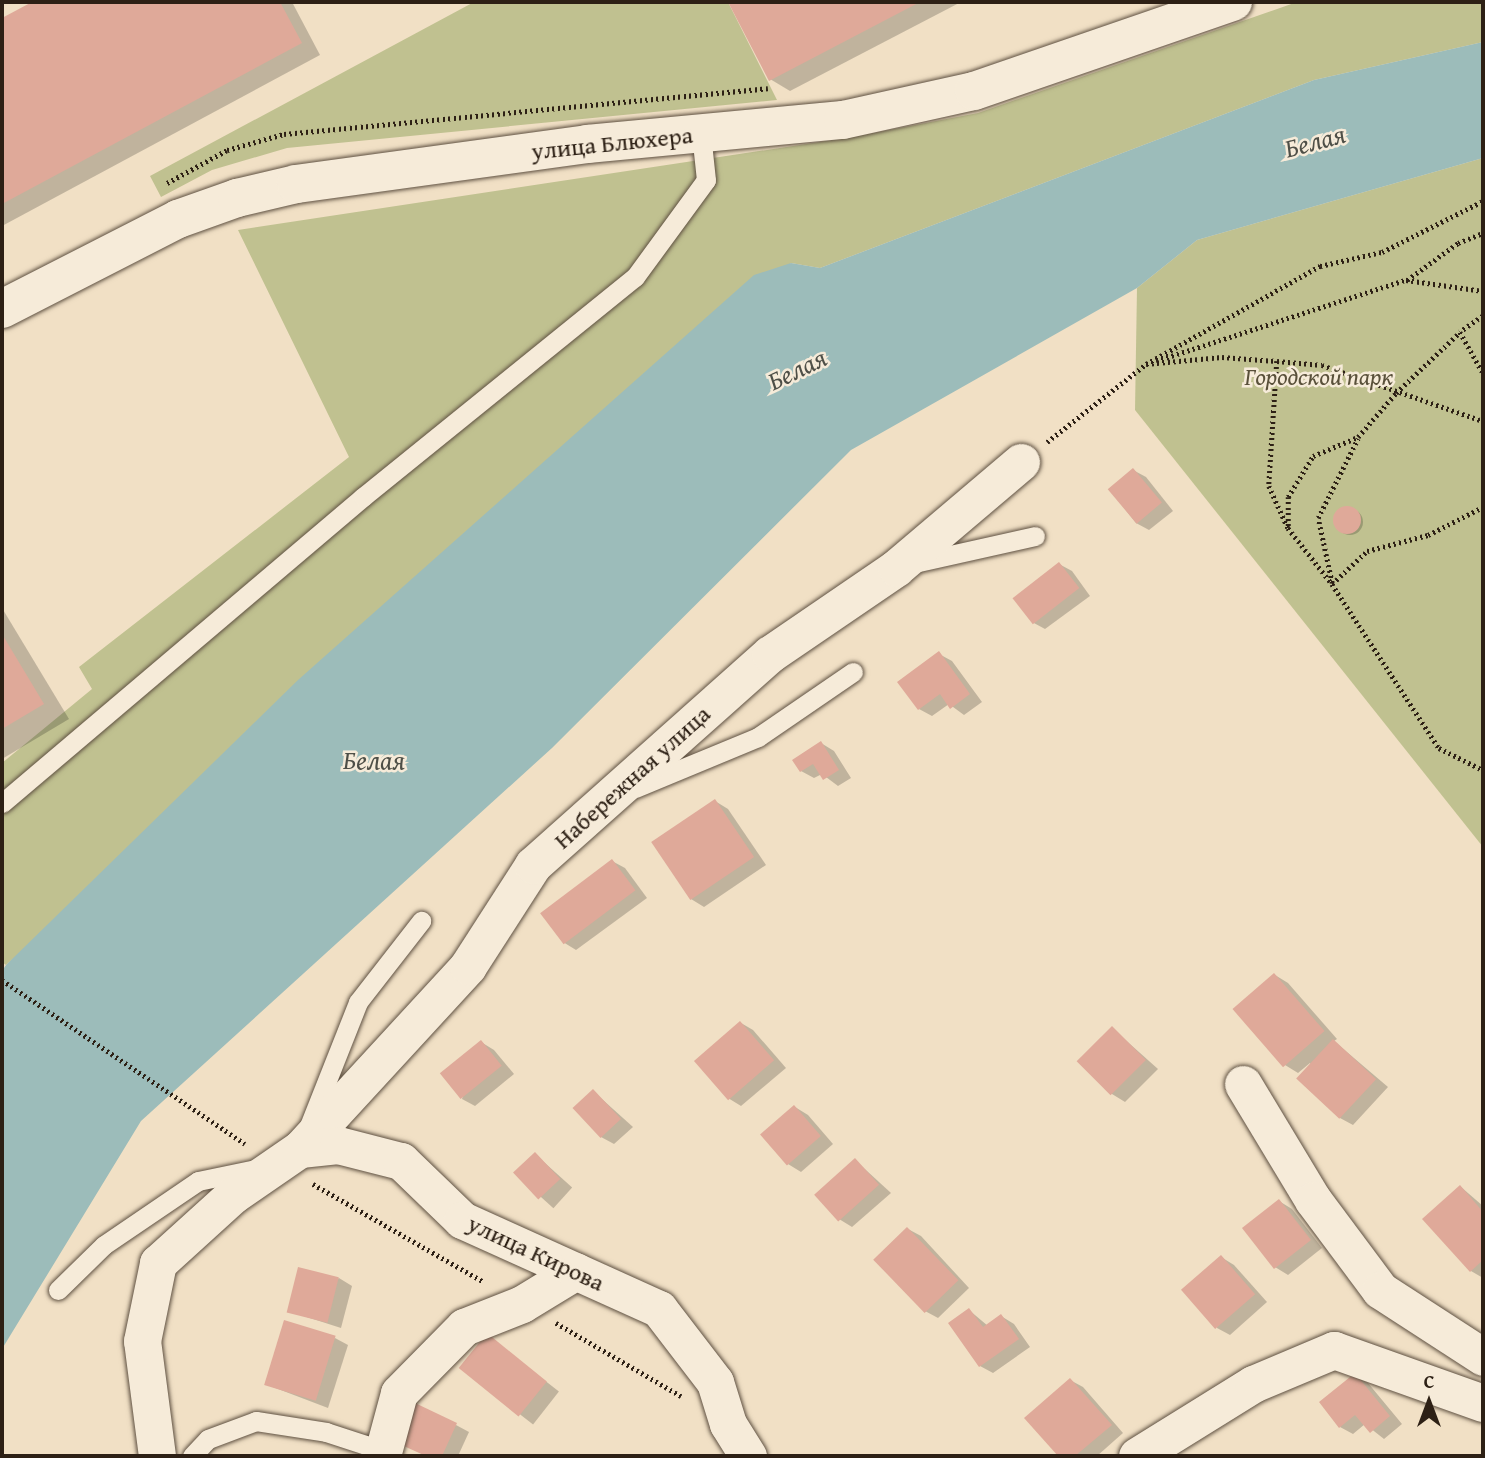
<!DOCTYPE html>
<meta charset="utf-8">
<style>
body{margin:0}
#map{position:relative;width:1485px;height:1458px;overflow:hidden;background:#f1e0c5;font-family:"Gentium Book Plus",serif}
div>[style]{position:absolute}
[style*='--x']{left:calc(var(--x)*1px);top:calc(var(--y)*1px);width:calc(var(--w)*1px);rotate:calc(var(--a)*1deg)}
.green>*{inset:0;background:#c0c190}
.water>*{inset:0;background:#9cbcba}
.shadow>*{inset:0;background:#0003;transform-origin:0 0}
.round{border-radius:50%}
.building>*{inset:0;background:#dfa999;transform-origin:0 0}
.path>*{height:4.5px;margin-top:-2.25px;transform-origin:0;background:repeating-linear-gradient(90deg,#2d2015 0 2px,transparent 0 5.5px)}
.roads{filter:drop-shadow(0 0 2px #5e5041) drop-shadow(0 0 2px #5e5041)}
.lane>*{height:19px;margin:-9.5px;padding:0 9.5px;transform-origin:9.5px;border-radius:9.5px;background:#f6ebd9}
.street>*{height:37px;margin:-18.5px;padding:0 18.5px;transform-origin:18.5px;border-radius:18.5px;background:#f6ebd9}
.secondary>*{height:38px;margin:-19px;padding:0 19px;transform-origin:19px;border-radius:19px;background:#f6ebd9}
span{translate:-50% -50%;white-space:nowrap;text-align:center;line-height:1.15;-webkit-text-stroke:5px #f6ebd9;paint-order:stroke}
.street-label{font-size:24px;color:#2d2015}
.park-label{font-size:24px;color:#59503a;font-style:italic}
.water-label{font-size:26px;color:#4e4f47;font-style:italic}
.frame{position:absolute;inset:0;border:4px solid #2d2015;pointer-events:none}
.north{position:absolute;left:1394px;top:1367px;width:70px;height:70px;-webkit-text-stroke:5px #f6ebd9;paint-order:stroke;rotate:0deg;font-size:19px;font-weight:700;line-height:28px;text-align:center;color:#2d2015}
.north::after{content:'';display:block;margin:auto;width:24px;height:32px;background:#2d2015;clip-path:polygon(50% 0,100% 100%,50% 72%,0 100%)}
</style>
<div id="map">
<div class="green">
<i style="clip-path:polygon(474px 2px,728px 2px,777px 100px,287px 148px,212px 170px,161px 197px,150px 176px)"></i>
<i style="clip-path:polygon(1297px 2px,1483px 2px,1483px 42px,1314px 80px,820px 268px,791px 263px,6px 965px,2px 962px,2px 763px,92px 689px,79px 667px,349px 457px,238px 230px,852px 137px,978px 113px)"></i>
<i style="clip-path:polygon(1483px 158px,1483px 847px,1135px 410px,1137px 288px,1197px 240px)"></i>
</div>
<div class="water">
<i style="clip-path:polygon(1483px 42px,1483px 158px,1197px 240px,1137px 288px,851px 450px,552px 748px,141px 1121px,2px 1349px,2px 971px,6px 965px,298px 680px,754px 275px,791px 263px,820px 268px,1314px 80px)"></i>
</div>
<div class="shadow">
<i style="clip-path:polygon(35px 2px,292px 2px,320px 55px,2px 226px,2px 20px)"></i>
<i style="clip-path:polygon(730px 2px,961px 2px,790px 91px,770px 79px)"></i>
<i style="clip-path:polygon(1133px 470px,1146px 477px,1173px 511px,1149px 530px,1136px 523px,1109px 489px)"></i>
<i class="round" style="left:1337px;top:509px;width:26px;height:26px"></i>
<i style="clip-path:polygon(1059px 564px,1072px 571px,1090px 596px,1045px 629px,1032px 622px)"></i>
<i style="clip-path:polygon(2px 608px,69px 719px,2px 759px)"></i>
<i style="clip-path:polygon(939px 654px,952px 661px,982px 702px,964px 715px,949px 704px,932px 716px,919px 709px)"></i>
<i style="clip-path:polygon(821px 743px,834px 751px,851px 778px,838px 786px,822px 774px,814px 778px,801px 771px)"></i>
<i style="clip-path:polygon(715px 801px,728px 809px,766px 865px,704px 907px,691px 899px)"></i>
<i style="clip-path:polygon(612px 861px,625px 868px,647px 898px,576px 950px,563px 942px,542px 913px)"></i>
<i style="clip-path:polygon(1275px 975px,1288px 983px,1337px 1039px,1334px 1041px,1388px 1087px,1353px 1125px,1340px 1118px,1310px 1063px,1298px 1073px,1285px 1065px)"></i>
<i style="clip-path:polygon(741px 1023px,753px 1030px,786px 1068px,741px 1106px,728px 1098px)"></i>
<i style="clip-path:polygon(1112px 1028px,1158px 1069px,1125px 1102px,1112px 1094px)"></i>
<i style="clip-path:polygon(481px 1042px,494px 1050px,514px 1074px,475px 1106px,462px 1099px)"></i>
<i style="clip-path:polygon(593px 1091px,633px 1127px,614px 1144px,601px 1137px)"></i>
<i style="clip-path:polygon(795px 1107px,808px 1115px,833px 1144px,801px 1172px,788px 1164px)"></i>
<i style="left:535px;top:1154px;width:50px;height:28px;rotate:42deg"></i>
<i style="clip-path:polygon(855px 1160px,891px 1193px,852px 1227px,839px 1219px)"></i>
<i style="clip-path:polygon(1461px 1187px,1483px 1206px,1483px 1278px,1471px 1271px)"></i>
<i style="clip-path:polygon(1279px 1201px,1292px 1209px,1322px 1248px,1288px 1275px,1275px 1267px)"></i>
<i style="clip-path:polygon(908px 1229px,921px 1236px,969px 1288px,938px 1318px,925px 1311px)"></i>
<i style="clip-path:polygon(1221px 1257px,1234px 1265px,1267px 1302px,1230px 1335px,1217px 1328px)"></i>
<i style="clip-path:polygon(339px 1278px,352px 1286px,341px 1328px,288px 1311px)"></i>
<i style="clip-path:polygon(969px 1310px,988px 1326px,1001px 1316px,1014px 1324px,1030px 1347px,993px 1373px,980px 1366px)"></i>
<i style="left:488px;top:1336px;width:90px;height:42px;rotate:38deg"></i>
<i style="clip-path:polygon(335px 1338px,348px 1345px,328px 1408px,265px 1384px)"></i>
<i style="clip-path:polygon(1355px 1376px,1368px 1383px,1402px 1424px,1384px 1439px,1365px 1424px,1353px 1434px,1340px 1427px)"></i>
<i style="clip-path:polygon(1070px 1380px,1083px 1387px,1123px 1433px,1097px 1456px,1060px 1456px,1027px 1418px)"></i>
<i style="clip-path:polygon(456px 1425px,469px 1432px,458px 1456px,426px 1456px,399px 1442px)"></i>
</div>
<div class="building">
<i style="clip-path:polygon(32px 2px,280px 2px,302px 43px,2px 204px,2px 18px)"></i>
<i style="clip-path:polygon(728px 2px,920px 2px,769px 81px)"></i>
<i style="left:1133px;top:468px;width:45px;height:33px;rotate:50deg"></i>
<i class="round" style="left:1333px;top:506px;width:28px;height:28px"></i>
<i style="left:1059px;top:562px;width:33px;height:59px;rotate:52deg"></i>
<i style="clip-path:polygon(2px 634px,44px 704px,2px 729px)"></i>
<i style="clip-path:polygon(939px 651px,970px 694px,950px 709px,940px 694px,918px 710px,897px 682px)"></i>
<i style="clip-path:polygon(821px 741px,839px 770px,823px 780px,813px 764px,800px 772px,792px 760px)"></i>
<i style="left:715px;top:799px;width:70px;height:77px;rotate:56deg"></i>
<i style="left:612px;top:859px;width:39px;height:90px;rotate:53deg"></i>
<i style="left:1274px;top:973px;width:77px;height:55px;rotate:49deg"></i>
<i style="left:740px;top:1021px;width:52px;height:61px;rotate:49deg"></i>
<i style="left:1112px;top:1026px;width:48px;height:50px;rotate:45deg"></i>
<i style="left:1333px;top:1039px;width:59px;height:54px;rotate:43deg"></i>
<i style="left:481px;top:1040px;width:33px;height:53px;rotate:51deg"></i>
<i style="left:593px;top:1089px;width:41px;height:28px;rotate:47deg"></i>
<i style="left:794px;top:1105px;width:41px;height:45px;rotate:49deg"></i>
<i style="left:535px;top:1152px;width:37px;height:30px;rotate:47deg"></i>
<i style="left:855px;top:1158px;width:36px;height:55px;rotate:48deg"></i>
<i style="clip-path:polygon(1460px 1185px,1483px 1212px,1483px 1260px,1470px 1272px,1422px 1219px)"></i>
<i style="left:1279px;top:1199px;width:52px;height:47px;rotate:52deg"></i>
<i style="left:907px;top:1227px;width:74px;height:47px;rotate:46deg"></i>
<i style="left:1221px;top:1255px;width:52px;height:53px;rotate:49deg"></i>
<i style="left:298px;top:1267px;width:42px;height:47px;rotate:14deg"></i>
<i style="clip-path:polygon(969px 1308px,983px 1327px,1001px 1314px,1019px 1339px,979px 1367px,948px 1323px)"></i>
<i style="left:284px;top:1320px;width:54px;height:68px;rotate:17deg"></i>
<i style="left:487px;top:1333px;width:77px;height:45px;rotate:39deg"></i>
<i style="clip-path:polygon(1355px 1373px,1390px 1416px,1370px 1433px,1355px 1415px,1339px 1428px,1319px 1402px)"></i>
<i style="clip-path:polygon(1070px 1378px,1112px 1425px,1075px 1456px,1058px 1456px,1024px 1418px)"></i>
<i style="clip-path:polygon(415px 1403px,457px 1423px,442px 1456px,426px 1456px,397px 1443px)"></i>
</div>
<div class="path">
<i style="--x:167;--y:183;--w:68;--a:-28.8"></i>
<i style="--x:227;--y:150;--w:59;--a:-15.7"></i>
<i style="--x:284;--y:134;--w:486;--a:-5.4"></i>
<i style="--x:1407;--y:280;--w:63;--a:-36"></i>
<i style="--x:1458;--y:243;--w:27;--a:-22"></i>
<i style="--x:1483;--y:316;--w:28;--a:145"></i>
<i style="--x:1460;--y:332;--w:47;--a:60.7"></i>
<i style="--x:1156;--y:361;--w:263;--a:-18"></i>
<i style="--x:1406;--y:280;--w:78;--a:8.1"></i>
<i style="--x:1277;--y:361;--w:45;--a:5.1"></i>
<i style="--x:1322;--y:365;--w:170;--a:19.2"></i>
<i style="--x:1146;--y:364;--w:76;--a:-5.3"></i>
<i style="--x:1222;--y:357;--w:55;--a:4.2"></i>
<i style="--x:1277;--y:361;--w:125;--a:93.7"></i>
<i style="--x:1269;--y:486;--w:46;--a:65.7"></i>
<i style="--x:1288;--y:528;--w:71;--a:51.8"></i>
<i style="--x:1332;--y:584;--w:196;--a:56.9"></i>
<i style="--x:1439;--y:748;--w:49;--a:26.6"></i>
<i style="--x:1047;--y:442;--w:126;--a:-38.2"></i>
<i style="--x:1146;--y:364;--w:200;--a:-29.4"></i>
<i style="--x:1320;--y:266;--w:64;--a:-12.7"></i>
<i style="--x:1382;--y:252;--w:113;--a:-26.8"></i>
<i style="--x:1288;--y:526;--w:29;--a:-90"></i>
<i style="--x:1288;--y:497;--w:48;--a:-58.6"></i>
<i style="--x:1313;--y:456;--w:49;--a:-22.9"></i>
<i style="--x:1358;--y:437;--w:58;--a:-49.2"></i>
<i style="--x:1396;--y:393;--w:88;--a:-43.6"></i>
<i style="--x:1332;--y:583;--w:66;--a:-102.2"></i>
<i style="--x:1318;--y:518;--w:89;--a:-63.4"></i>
<i style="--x:1332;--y:584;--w:48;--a:-43.3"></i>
<i style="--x:1367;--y:551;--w:63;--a:-14.7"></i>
<i style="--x:1428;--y:535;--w:62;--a:-27"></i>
<i style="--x:2;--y:980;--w:293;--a:34"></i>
<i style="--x:313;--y:1184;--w:197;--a:29.8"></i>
<i style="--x:556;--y:1323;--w:145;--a:30.3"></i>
</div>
<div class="roads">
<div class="lane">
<i style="--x:910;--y:564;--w:128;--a:-12.6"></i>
<i style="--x:635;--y:788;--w:133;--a:-22.5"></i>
<i style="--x:758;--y:737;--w:115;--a:-34.4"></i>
<i style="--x:2;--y:803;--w:473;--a:-40.3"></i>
<i style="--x:363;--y:497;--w:350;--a:-39"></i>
<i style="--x:635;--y:277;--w:120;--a:-53.8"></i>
<i style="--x:706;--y:180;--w:47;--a:-96.1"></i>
<i style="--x:309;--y:1126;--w:133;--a:-68.4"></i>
<i style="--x:358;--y:1002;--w:103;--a:-52.1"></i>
<i style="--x:58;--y:1290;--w:64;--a:-44.4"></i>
<i style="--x:104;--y:1245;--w:114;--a:-34.2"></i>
<i style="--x:198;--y:1181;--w:59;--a:-11.7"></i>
<i style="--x:192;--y:1456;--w:23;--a:-47"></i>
<i style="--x:208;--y:1439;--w:51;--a:-20.6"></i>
<i style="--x:256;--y:1421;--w:71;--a:8.9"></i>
<i style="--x:326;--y:1432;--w:58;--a:18.1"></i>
</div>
<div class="street">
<i style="--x:1243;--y:1084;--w:135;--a:58.9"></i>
<i style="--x:1313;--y:1200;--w:112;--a:53.3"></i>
<i style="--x:1380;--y:1290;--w:123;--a:33"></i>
<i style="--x:300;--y:1149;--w:248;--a:-47.4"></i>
<i style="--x:468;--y:966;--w:120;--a:-57.2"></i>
<i style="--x:533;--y:865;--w:317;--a:-41.7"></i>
<i style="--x:770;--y:654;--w:153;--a:-34.3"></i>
<i style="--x:896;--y:568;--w:164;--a:-40.3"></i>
<i style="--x:157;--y:1456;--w:116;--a:-97.4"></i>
<i style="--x:142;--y:1341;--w:80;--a:-78.4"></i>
<i style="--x:158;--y:1263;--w:101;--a:-42.2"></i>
<i style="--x:233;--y:1195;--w:81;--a:-34.5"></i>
<i style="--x:300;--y:1149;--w:38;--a:-6"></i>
<i style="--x:338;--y:1145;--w:65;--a:14.3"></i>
<i style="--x:401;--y:1161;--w:85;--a:44"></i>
<i style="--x:462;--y:1220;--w:216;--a:24.3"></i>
<i style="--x:659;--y:1309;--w:92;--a:52.5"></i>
<i style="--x:715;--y:1382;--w:44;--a:72.8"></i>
<i style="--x:728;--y:1424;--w:38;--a:58"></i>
<i style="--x:382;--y:1456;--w:65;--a:-74.9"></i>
<i style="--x:399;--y:1393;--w:93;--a:-45.4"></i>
<i style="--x:464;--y:1327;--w:62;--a:-21.6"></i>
<i style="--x:522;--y:1304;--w:63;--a:-31.4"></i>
<i style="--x:1137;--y:1456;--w:137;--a:-31.8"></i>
<i style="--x:1253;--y:1384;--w:88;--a:-22.8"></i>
<i style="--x:1334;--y:1350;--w:158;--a:19.6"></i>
</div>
<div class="secondary">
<i style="--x:2;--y:309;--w:198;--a:-27.1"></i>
<i style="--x:178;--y:219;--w:63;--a:-19.6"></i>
<i style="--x:237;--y:198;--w:61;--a:-13.3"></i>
<i style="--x:296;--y:184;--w:294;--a:-7.8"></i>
<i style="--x:587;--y:144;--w:257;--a:-5.4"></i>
<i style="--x:843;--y:120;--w:134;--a:-12.5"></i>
<i style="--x:974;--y:91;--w:274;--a:-19"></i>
</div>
</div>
<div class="street-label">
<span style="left:612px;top:143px;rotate:-6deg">улица Блюхера</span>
<span style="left:632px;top:777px;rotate:-42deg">Набережная улица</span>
<span style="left:536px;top:1253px;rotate:25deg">улица Кирова</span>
</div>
<div class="park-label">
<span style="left:1319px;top:377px">Городской парк</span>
</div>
<div class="water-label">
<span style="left:1315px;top:141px;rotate:-15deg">Белая</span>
<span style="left:797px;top:369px;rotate:-26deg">Белая</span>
<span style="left:374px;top:760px">Белая</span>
</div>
<div class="frame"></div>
<div class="north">С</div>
</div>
